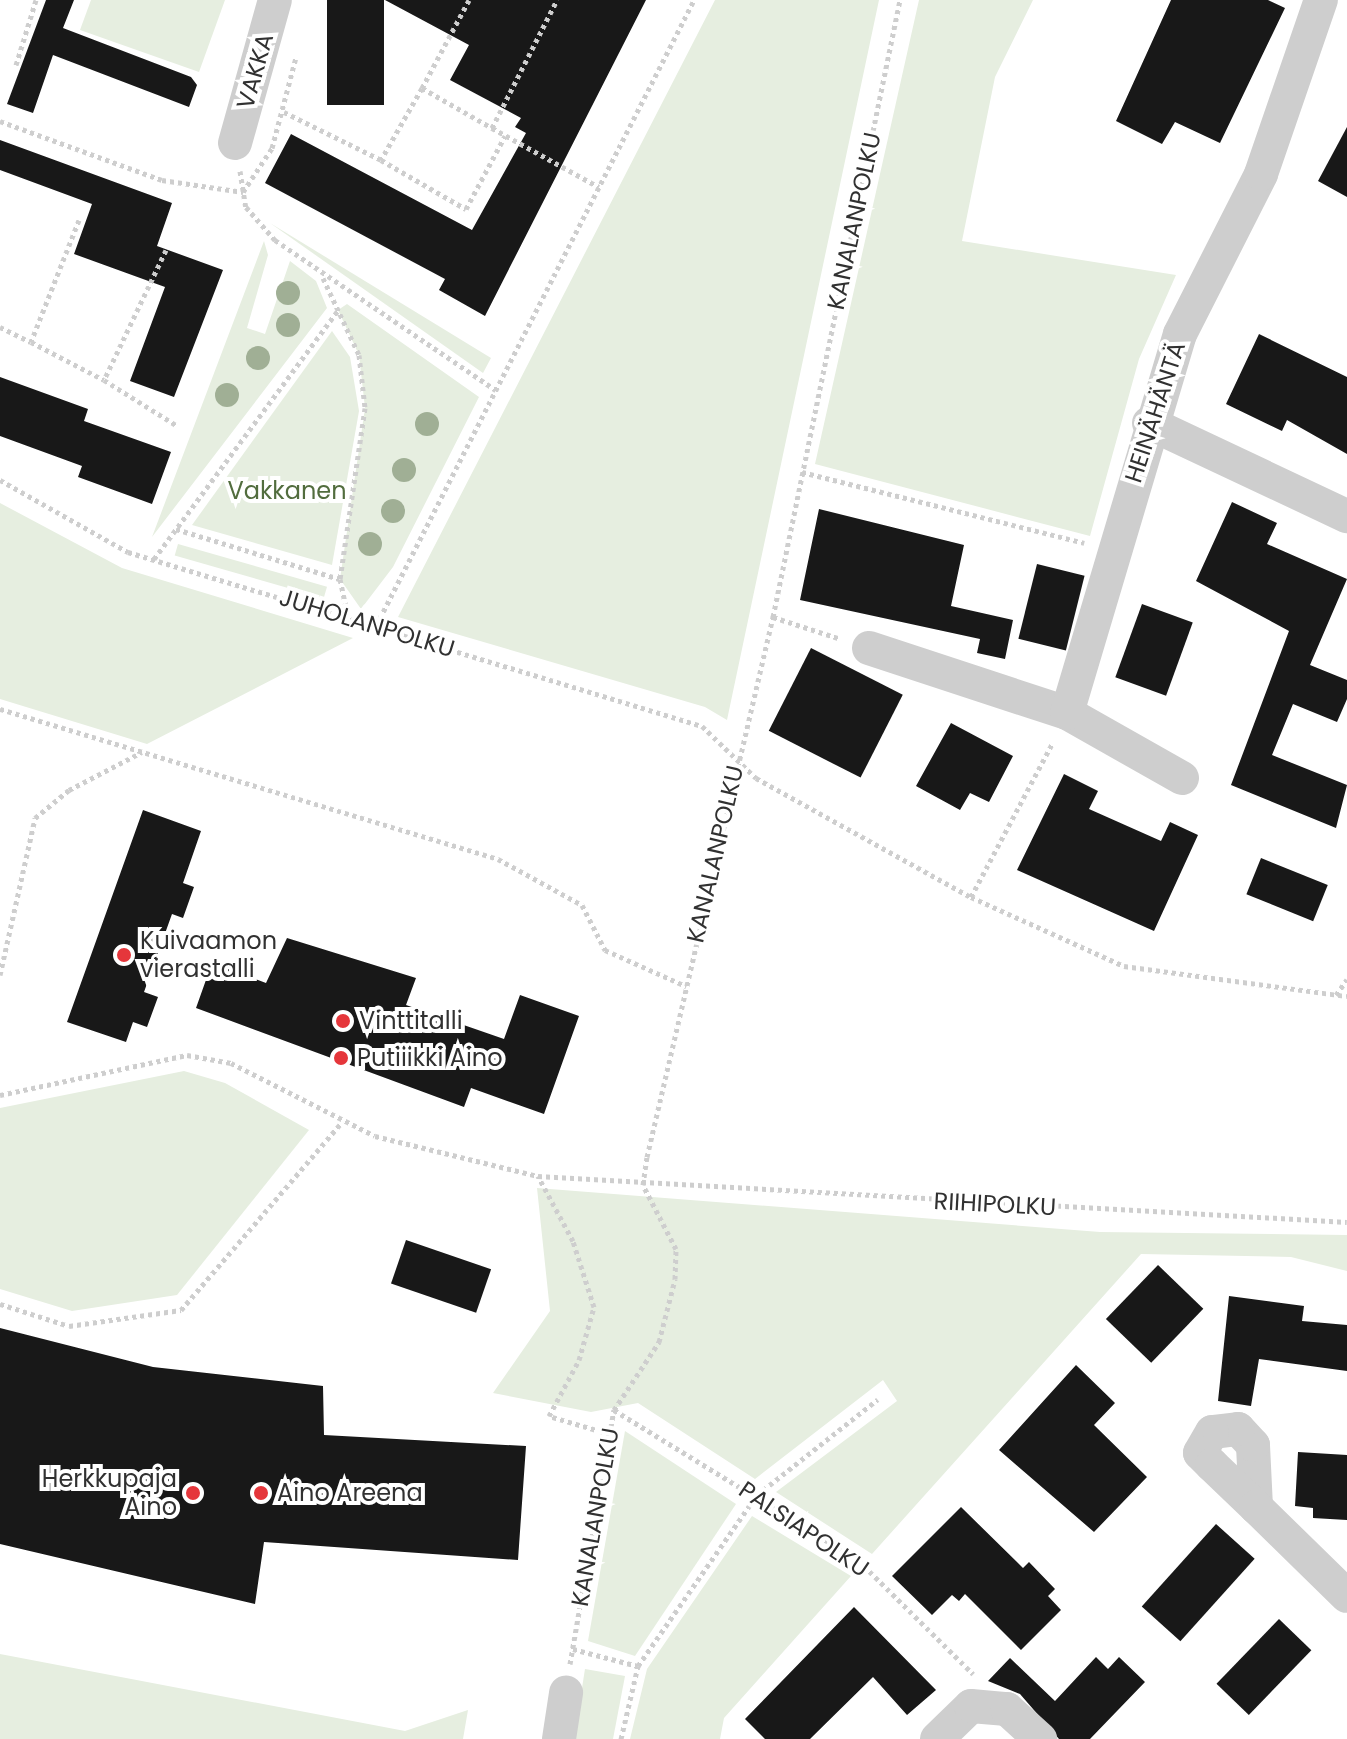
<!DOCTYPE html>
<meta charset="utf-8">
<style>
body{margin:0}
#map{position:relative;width:1347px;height:1739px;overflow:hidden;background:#fff;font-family:Poppins,sans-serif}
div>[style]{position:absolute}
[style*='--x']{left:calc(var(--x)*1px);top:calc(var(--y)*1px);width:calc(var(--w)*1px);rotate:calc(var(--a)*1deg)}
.green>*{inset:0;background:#e6eee0;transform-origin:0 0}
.building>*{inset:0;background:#181818;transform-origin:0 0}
.path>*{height:5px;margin-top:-2.5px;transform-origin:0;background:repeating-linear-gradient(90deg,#cecece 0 4px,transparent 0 8px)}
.street>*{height:34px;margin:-17px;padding:0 17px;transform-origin:17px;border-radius:17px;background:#cecece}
.trees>*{width:24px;height:24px;margin:-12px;border-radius:50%;background:#a0af95}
.dots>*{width:22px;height:22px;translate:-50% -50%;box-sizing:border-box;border:4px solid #fff;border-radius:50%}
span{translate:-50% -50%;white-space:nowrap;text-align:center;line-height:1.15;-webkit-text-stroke:8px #fff;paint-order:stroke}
.street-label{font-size:24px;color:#313131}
.park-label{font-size:24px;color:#526d3e}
.poi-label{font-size:24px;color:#313131}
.left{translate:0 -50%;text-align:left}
.right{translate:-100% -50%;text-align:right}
</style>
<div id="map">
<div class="green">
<i style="clip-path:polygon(91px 0,225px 0,199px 72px,80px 30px)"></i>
<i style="clip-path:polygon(715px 0,879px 0,727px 720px,705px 707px,398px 617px)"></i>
<i style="clip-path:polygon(919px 0,1033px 0,995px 77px,962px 241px,1176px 275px,1139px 359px,1090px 536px,815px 464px)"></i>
<i style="clip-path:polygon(270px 223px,491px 358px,483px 373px)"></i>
<i style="clip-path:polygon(264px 241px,268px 255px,247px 328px,265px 334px,290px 261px,316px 281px,327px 308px,152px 537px)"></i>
<i style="clip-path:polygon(347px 304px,479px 397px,393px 567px,361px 609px,340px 579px,365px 408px,359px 355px,338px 310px)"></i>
<i style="clip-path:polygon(332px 331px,350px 357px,359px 411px,332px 565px,192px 525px)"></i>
<i style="clip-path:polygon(0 503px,122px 568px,353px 638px,147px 744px,0 699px)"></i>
<i style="left:178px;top:544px;width:155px;height:12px;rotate:16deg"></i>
<i style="clip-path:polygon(184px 1071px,225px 1083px,309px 1130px,177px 1295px,72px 1311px,0 1289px,0 1108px)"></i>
<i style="clip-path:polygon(537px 1188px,1100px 1232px,1347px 1235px,1347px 1271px,1291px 1257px,1141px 1254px,872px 1554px,776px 1492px,897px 1401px,883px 1380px,755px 1479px,638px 1403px,591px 1412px,493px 1393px,550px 1311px)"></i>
<i style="clip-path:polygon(625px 1431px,736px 1504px,635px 1656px,588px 1641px)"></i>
<i style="clip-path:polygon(752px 1516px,851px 1576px,724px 1718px,720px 1739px,630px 1739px,647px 1669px)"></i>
<i style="clip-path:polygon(0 1654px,405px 1731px,468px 1710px,463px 1739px,0 1739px)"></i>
<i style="clip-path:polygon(585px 1669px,625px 1676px,613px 1739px,574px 1739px)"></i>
</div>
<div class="building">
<i style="clip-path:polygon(46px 0,74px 0,63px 28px,191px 77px,197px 85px,189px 107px,53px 55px,33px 113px,7px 104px)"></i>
<i style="left:327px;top:0;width:57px;height:105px"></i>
<i style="clip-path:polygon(385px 0,646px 0,485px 316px,439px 290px,445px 279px,265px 183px,291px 134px,472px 230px,526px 133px,515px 127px,521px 118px,450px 80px,469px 45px)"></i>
<i style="clip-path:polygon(1171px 0,1268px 0,1285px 8px,1220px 143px,1175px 122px,1162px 144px,1116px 121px)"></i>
<i style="clip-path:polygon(1347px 127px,1347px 197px,1318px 181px)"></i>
<i style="clip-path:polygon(0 140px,172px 203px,157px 246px,223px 270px,174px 397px,130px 381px,165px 287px,74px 254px,92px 204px,0 170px)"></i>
<i style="clip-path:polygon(1259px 334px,1347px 377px,1347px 454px,1287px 420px,1282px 431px,1226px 404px)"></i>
<i style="clip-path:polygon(0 377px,88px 409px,84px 421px,171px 452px,152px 504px,78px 477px,82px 466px,0 436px)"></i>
<i style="clip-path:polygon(1232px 502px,1277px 523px,1267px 544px,1347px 579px,1310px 665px,1347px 680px,1347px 699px,1337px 722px,1293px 704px,1272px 755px,1347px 785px,1336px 828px,1231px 785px,1289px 631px,1196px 581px)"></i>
<i style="clip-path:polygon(819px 509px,964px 545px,951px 606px,1013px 620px,1005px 659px,977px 653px,980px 639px,800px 600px)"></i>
<i style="left:1037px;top:564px;width:49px;height:77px;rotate:14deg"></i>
<i style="left:1142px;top:604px;width:54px;height:78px;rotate:20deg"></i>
<i style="left:811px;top:648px;width:103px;height:93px;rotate:27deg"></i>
<i style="clip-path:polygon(951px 723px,1013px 756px,989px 802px,970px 793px,960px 810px,916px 786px)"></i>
<i style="clip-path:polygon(1064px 774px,1098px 791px,1089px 809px,1161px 841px,1170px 822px,1198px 835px,1154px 931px,1017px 870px)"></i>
<i style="clip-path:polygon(143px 810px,201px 831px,183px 883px,194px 887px,183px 918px,172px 914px,144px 992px,158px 997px,147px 1027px,133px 1022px,126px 1042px,67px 1022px)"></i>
<i style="left:1261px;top:858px;width:72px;height:39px;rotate:22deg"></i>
<i style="clip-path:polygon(287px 938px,416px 978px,406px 1005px,504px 1039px,520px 995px,579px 1016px,544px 1114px,471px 1088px,464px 1107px,196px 1008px,212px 963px,266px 983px)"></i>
<i style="left:406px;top:1240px;width:90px;height:46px;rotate:19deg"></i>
<i style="left:1158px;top:1265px;width:63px;height:75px;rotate:44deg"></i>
<i style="clip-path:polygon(1229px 1296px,1304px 1306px,1302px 1321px,1347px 1325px,1347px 1371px,1259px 1359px,1251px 1406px,1218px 1401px)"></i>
<i style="clip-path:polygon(0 1328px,153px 1367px,323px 1386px,324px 1435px,526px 1446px,518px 1560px,264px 1542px,255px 1604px,0 1544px)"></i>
<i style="clip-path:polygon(1076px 1365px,1115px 1403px,1094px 1425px,1147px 1477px,1094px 1532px,999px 1450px)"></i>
<i style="clip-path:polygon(1298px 1452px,1347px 1455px,1347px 1520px,1313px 1518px,1313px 1508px,1295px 1506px)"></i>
<i style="clip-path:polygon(961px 1507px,1023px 1568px,1029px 1562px,1055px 1589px,1048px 1596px,1061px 1610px,1021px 1650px,965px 1594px,959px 1601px,952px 1595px,932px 1615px,892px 1576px)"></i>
<i style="left:1216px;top:1524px;width:52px;height:111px;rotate:42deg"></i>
<i style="clip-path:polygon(854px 1607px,936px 1690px,907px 1715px,873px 1677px,810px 1739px,765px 1739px,745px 1719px)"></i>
<i style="left:1279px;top:1619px;width:45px;height:90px;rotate:44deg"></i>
<i style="clip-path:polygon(1096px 1657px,1108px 1669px,1119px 1657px,1145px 1682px,1090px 1739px,1059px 1739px,1020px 1694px,988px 1681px,1010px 1658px,1055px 1701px)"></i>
</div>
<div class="path">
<i style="--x:469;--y:0;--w:100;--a:118.1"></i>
<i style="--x:422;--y:88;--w:81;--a:29.7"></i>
<i style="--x:492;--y:128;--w:144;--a:-63.1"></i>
<i style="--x:16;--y:65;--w:68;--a:-72.9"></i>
<i style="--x:422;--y:88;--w:83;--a:119.7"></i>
<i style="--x:381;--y:160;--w:98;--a:30"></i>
<i style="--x:466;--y:209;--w:83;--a:-61.9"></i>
<i style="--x:284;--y:112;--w:108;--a:26.3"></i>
<i style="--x:0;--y:121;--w:172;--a:20"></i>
<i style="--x:162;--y:180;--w:82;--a:8.4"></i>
<i style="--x:243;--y:192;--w:53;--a:-56.6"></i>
<i style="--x:272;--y:148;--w:94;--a:-75.2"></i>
<i style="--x:492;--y:128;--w:122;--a:28.9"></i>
<i style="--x:240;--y:171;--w:36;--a:81"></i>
<i style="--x:246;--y:207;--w:44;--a:48.7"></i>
<i style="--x:275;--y:240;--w:267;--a:34.2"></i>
<i style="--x:79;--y:220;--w:131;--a:111.5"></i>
<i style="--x:31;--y:342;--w:82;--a:27.5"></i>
<i style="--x:166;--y:250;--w:144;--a:115.5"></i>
<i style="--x:104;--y:380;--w:85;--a:32"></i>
<i style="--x:323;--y:278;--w:85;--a:64.9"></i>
<i style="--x:359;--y:355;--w:53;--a:83.5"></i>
<i style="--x:365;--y:408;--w:173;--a:98.3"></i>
<i style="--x:340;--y:579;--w:39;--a:78"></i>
<i style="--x:0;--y:327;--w:34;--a:26"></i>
<i style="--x:802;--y:472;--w:291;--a:14.1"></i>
<i style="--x:0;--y:480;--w:147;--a:29.4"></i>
<i style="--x:128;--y:552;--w:600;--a:16.86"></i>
<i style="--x:702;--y:726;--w:75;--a:43.9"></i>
<i style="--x:756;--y:778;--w:246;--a:29"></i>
<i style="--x:971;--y:897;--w:168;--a:24.3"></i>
<i style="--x:1124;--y:966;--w:225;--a:7.7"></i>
<i style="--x:176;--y:529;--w:171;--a:17"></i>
<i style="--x:154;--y:559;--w:310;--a:-53.5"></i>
<i style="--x:773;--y:617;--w:71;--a:17.9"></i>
<i style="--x:376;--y:626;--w:702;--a:-63.07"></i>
<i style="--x:0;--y:709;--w:520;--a:16.76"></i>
<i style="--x:498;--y:859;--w:96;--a:28.7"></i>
<i style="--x:582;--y:905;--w:51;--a:62.9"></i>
<i style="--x:605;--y:950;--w:89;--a:24"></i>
<i style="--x:971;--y:897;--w:175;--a:-62.1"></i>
<i style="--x:0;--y:975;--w:161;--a:-77.4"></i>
<i style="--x:35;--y:818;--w:44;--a:-39.5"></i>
<i style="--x:69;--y:790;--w:82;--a:-27.5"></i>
<i style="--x:1336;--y:995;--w:19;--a:-55"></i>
<i style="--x:0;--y:1095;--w:191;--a:-12.1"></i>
<i style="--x:187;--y:1055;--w:45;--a:10.3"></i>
<i style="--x:231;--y:1063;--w:161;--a:26.9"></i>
<i style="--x:375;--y:1136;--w:168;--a:13.8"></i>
<i style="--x:0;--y:1304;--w:72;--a:17.7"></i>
<i style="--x:69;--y:1326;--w:113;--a:-8.1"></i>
<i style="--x:181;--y:1310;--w:248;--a:-49.4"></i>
<i style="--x:614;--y:1410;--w:286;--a:31.6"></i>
<i style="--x:858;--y:1560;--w:162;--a:44.7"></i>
<i style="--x:610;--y:1434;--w:64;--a:-163.6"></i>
<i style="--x:549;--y:1416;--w:64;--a:-61.8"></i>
<i style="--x:579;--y:1360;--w:55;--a:-74.2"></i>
<i style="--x:594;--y:1307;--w:69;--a:-107.7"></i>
<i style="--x:573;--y:1241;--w:74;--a:-118.3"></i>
<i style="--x:538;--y:1176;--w:810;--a:3.25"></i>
<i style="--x:573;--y:1649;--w:67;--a:14.7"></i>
<i style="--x:638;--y:1666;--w:208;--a:-55.2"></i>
<i style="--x:757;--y:1495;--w:154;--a:-38.4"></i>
<i style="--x:570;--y:1664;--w:258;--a:-80.2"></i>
<i style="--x:614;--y:1410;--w:82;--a:-56.5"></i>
<i style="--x:659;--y:1342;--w:65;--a:-75.7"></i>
<i style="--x:675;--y:1279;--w:30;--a:-88"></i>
<i style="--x:676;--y:1249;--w:72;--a:-117.3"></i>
<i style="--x:643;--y:1185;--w:28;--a:-82"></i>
<i style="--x:647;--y:1157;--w:555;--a:-76.87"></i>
<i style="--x:773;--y:617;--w:630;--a:-78.37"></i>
<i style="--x:621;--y:1739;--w:75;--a:-76.9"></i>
</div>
<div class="street">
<i style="--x:235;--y:143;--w:148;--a:-74.4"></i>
<i style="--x:1149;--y:423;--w:219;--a:25.2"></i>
<i style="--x:869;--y:648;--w:208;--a:18.2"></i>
<i style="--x:1182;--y:778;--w:132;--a:-150.5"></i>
<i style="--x:1067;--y:713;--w:395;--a:-73.4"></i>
<i style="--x:1180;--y:334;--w:179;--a:-63.1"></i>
<i style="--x:1261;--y:174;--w:184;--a:-71"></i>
<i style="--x:1256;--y:1507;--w:62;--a:-92.8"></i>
<i style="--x:1253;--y:1445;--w:22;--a:-133"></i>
<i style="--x:1238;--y:1429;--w:26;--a:173"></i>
<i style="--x:1212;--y:1432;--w:24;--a:120"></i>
<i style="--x:1200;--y:1453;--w:17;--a:45"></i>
<i style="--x:1212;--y:1465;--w:61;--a:43.7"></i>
<i style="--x:1256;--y:1507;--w:127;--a:44.4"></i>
<i style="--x:559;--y:1739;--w:47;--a:-81.3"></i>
<i style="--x:937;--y:1739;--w:47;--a:-44.1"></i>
<i style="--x:971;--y:1706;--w:36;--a:5"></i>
<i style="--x:1007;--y:1709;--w:45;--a:42.3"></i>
</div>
<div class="trees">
<i style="left:288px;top:293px"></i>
<i style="left:288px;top:325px"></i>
<i style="left:258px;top:358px"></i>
<i style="left:227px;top:395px"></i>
<i style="left:427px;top:424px"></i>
<i style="left:404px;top:470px"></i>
<i style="left:393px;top:511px"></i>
<i style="left:370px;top:544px"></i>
</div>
<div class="dots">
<i style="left:124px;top:955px;background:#e5363b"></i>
<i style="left:343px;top:1021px;background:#e5363b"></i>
<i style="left:341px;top:1058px;background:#e5363b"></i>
<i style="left:193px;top:1493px;background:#e5363b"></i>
<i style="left:261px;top:1493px;background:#e5363b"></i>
</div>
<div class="street-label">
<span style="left:255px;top:71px;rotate:-74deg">VAKKA</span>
<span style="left:854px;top:221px;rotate:-78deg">KANALANPOLKU</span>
<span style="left:1155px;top:412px;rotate:-72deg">HEINÄHÄNTÄ</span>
<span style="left:367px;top:623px;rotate:17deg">JUHOLANPOLKU</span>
<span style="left:715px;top:854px;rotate:-77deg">KANALANPOLKU</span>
<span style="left:995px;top:1204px;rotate:3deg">RIIHIPOLKU</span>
<span style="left:595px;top:1517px;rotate:-80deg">KANALANPOLKU</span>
<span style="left:804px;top:1529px;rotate:34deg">PALSIAPOLKU</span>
</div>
<div class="park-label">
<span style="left:287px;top:491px">Vakkanen</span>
</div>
<div class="poi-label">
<span class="left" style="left:140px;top:955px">Kuivaamon<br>vierastalli</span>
<span class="left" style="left:359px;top:1021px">Vinttitalli</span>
<span class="left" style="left:357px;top:1058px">Putiiikki Aino</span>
<span class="right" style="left:177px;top:1493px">Herkkupaja<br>Aino</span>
<span class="left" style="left:277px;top:1493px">Aino Areena</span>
</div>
</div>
